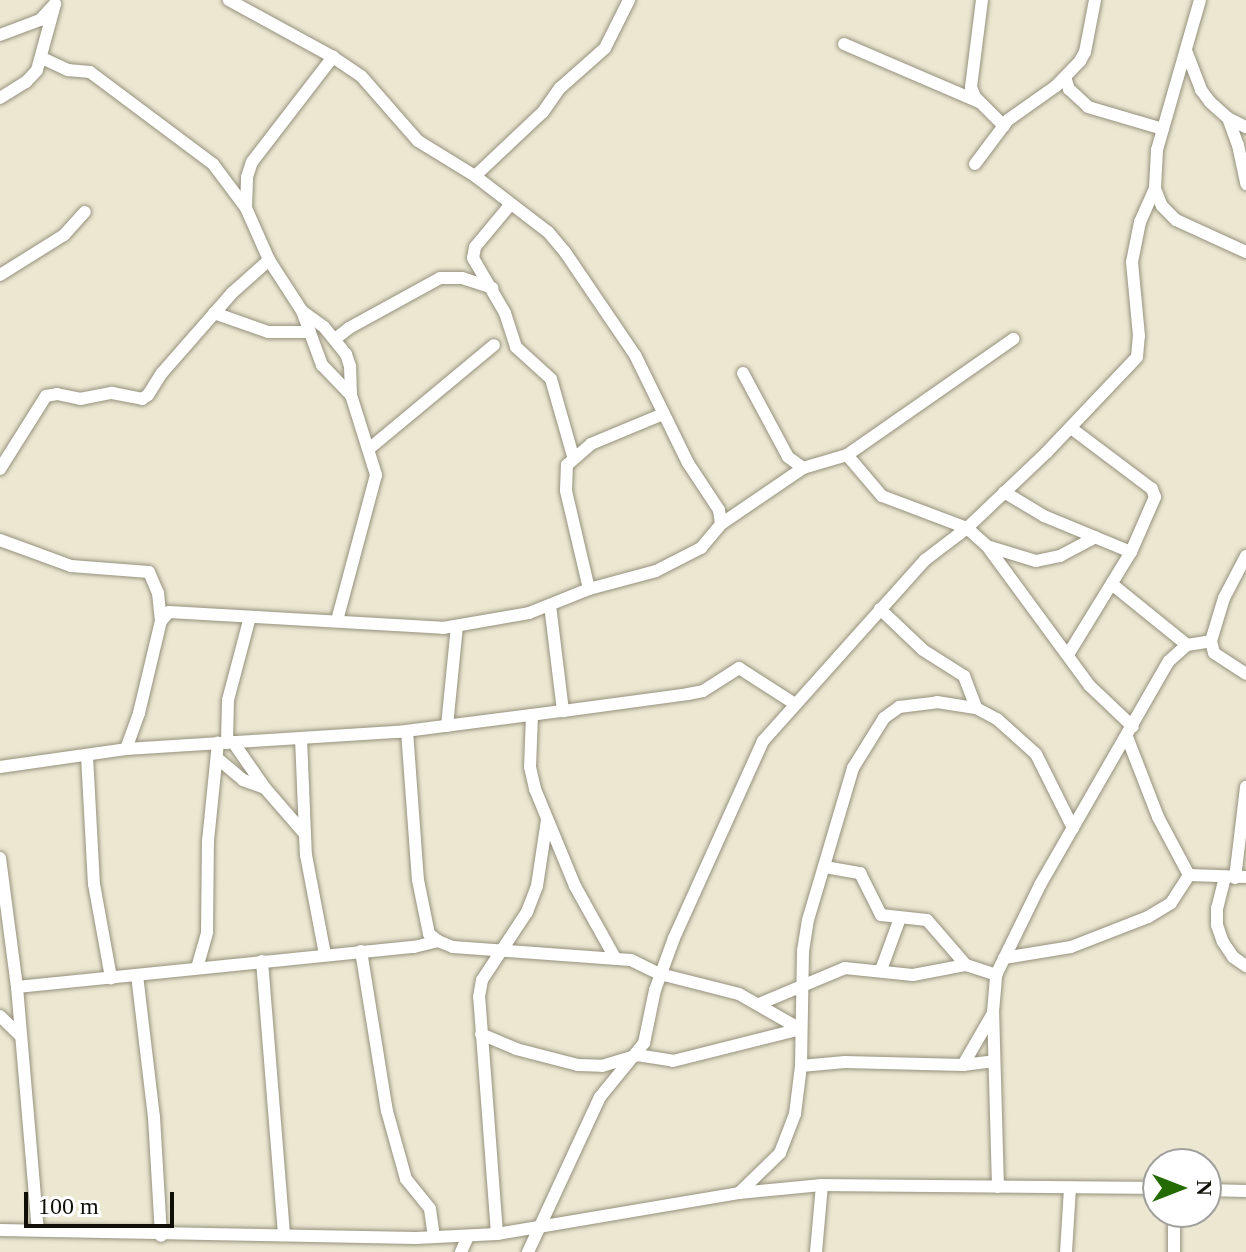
<!DOCTYPE html>
<style>
body{margin:0}
#map{position:relative;width:1246px;height:1252px;overflow:hidden;background:#ebe7d1;font-family:Georgia,serif}
div>[style]{position:absolute}
[style*='--x']{left:calc(var(--x)*1px);top:calc(var(--y)*1px);width:calc(var(--w)*1px);rotate:calc(var(--a)*1deg)}
.roads{filter:drop-shadow(0 0 2px #95917d) drop-shadow(0 0 2px #95917d)}
.minor>*{height:12px;margin:-6px;padding:0 6px;transform-origin:6px;border-radius:6px;background:#fff}
span{translate:-50% -50%;white-space:nowrap;text-align:center;line-height:1.15;-webkit-text-stroke:8px #fff;paint-order:stroke}
.north{position:absolute;left:1142px;top:1148px;width:80px;height:80px;box-sizing:border-box;background:#fff;border:2px solid #9f9f9c;border-radius:50%;rotate:90deg;font-size:22px;font-weight:700;line-height:32px;text-align:center;color:#0f0e07}
.north::after{content:'';display:block;margin:auto;width:28px;height:36px;background:#246b04;clip-path:polygon(50% 0,100% 100%,50% 72%,0 100%)}
.scale{position:absolute;left:24px;top:1192px;width:150px;height:36px;box-sizing:border-box;border:4px solid #0f0e07;border-top:0;padding-left:10px;font-size:24px;line-height:28px;white-space:nowrap;color:#0f0e07;-webkit-text-stroke:6px #fff;paint-order:stroke}
</style>
<div id="map">
<div class="roads">
<div class="minor">
<i style="--x:982;--y:0;--w:88;--a:97.2"></i>
<i style="--x:971;--y:87;--w:11;--a:68"></i>
<i style="--x:975;--y:97;--w:41;--a:45"></i>
<i style="--x:1200;--y:0;--w:156;--a:106"></i>
<i style="--x:1157;--y:150;--w:39;--a:93"></i>
<i style="--x:1155;--y:189;--w:18;--a:68"></i>
<i style="--x:1162;--y:206;--w:20;--a:45"></i>
<i style="--x:1176;--y:220;--w:77;--a:24.6"></i>
<i style="--x:0;--y:35;--w:43;--a:-20.6"></i>
<i style="--x:40;--y:20;--w:22;--a:-47"></i>
<i style="--x:844;--y:44;--w:147;--a:23.2"></i>
<i style="--x:1187;--y:53;--w:40;--a:69"></i>
<i style="--x:1201;--y:90;--w:15;--a:53"></i>
<i style="--x:1210;--y:102;--w:24;--a:42"></i>
<i style="--x:1228;--y:118;--w:20;--a:27"></i>
<i style="--x:42;--y:58;--w:29;--a:25"></i>
<i style="--x:68;--y:70;--w:22;--a:5"></i>
<i style="--x:90;--y:72;--w:154;--a:36.8"></i>
<i style="--x:213;--y:164;--w:55;--a:53.1"></i>
<i style="--x:246;--y:208;--w:57;--a:66.1"></i>
<i style="--x:269;--y:260;--w:61;--a:57.1"></i>
<i style="--x:302;--y:311;--w:58;--a:69.7"></i>
<i style="--x:322;--y:365;--w:42;--a:46"></i>
<i style="--x:351;--y:395;--w:84;--a:72.6"></i>
<i style="--x:376;--y:475;--w:151;--a:105"></i>
<i style="--x:1065;--y:77;--w:13;--a:72"></i>
<i style="--x:1069;--y:89;--w:26;--a:43"></i>
<i style="--x:1088;--y:107;--w:78;--a:16.3"></i>
<i style="--x:0;--y:98;--w:31;--a:-32"></i>
<i style="--x:26;--y:82;--w:16;--a:-47"></i>
<i style="--x:37;--y:70;--w:68;--a:-74.7"></i>
<i style="--x:1228;--y:118;--w:29;--a:70"></i>
<i style="--x:1238;--y:145;--w:40;--a:78"></i>
<i style="--x:975;--y:164;--w:55;--a:-53.1"></i>
<i style="--x:1008;--y:120;--w:59;--a:-35.3"></i>
<i style="--x:1056;--y:86;--w:35;--a:-46"></i>
<i style="--x:1080;--y:61;--w:10;--a:-61"></i>
<i style="--x:1085;--y:52;--w:53;--a:-79.1"></i>
<i style="--x:475;--y:176;--w:93;--a:-43.3"></i>
<i style="--x:543;--y:112;--w:29;--a:-55"></i>
<i style="--x:560;--y:88;--w:60;--a:-41.6"></i>
<i style="--x:605;--y:48;--w:54;--a:-63.4"></i>
<i style="--x:510;--y:205;--w:55;--a:129.8"></i>
<i style="--x:475;--y:247;--w:11;--a:100"></i>
<i style="--x:473;--y:258;--w:64;--a:59.8"></i>
<i style="--x:505;--y:313;--w:36;--a:72"></i>
<i style="--x:516;--y:347;--w:47;--a:42.4"></i>
<i style="--x:551;--y:379;--w:80;--a:74.1"></i>
<i style="--x:246;--y:208;--w:31;--a:-88"></i>
<i style="--x:247;--y:177;--w:16;--a:-72"></i>
<i style="--x:252;--y:162;--w:133;--a:-52.4"></i>
<i style="--x:0;--y:275;--w:75;--a:-32"></i>
<i style="--x:64;--y:235;--w:31;--a:-48"></i>
<i style="--x:302;--y:311;--w:27;--a:36"></i>
<i style="--x:324;--y:327;--w:35;--a:51"></i>
<i style="--x:346;--y:354;--w:13;--a:72"></i>
<i style="--x:350;--y:366;--w:29;--a:88"></i>
<i style="--x:214;--y:313;--w:57;--a:19.4"></i>
<i style="--x:268;--y:332;--w:42;--a:0"></i>
<i style="--x:335;--y:339;--w:18;--a:-38"></i>
<i style="--x:349;--y:328;--w:104;--a:-28.8"></i>
<i style="--x:440;--y:278;--w:22;--a:0"></i>
<i style="--x:462;--y:278;--w:32;--a:18"></i>
<i style="--x:743;--y:373;--w:95;--a:61.8"></i>
<i style="--x:788;--y:457;--w:19;--a:36"></i>
<i style="--x:803;--y:468;--w:46;--a:-16.5"></i>
<i style="--x:847;--y:455;--w:203;--a:-34.9"></i>
<i style="--x:370;--y:448;--w:161;--a:-39.7"></i>
<i style="--x:847;--y:455;--w:54;--a:49.5"></i>
<i style="--x:882;--y:496;--w:91;--a:20.6"></i>
<i style="--x:967;--y:528;--w:27;--a:42"></i>
<i style="--x:987;--y:546;--w:174;--a:53.7"></i>
<i style="--x:1090;--y:686;--w:59;--a:43.6"></i>
<i style="--x:0;--y:469;--w:86;--a:-57.8"></i>
<i style="--x:46;--y:396;--w:11;--a:-10"></i>
<i style="--x:57;--y:394;--w:24;--a:12"></i>
<i style="--x:80;--y:399;--w:33;--a:-11"></i>
<i style="--x:112;--y:393;--w:31;--a:11"></i>
<i style="--x:142;--y:399;--w:7;--a:-34"></i>
<i style="--x:148;--y:395;--w:26;--a:-58"></i>
<i style="--x:162;--y:373;--w:106;--a:-48.8"></i>
<i style="--x:232;--y:293;--w:50;--a:-41.7"></i>
<i style="--x:1004;--y:492;--w:47;--a:31"></i>
<i style="--x:1044;--y:516;--w:94;--a:22.5"></i>
<i style="--x:721;--y:524;--w:99;--a:-34.3"></i>
<i style="--x:0;--y:540;--w:76;--a:20.1"></i>
<i style="--x:71;--y:566;--w:78;--a:4.4"></i>
<i style="--x:149;--y:572;--w:23;--a:67"></i>
<i style="--x:158;--y:593;--w:28;--a:84"></i>
<i style="--x:990;--y:547;--w:48;--a:16.9"></i>
<i style="--x:1036;--y:561;--w:25;--a:-12"></i>
<i style="--x:1060;--y:556;--w:40;--a:-28"></i>
<i style="--x:1246;--y:556;--w:47;--a:117.6"></i>
<i style="--x:1224;--y:598;--w:45;--a:106.8"></i>
<i style="--x:1211;--y:641;--w:12;--a:76"></i>
<i style="--x:1214;--y:653;--w:38;--a:33"></i>
<i style="--x:1113;--y:585;--w:95;--a:39"></i>
<i style="--x:589;--y:589;--w:101;--a:-103.2"></i>
<i style="--x:566;--y:491;--w:26;--a:-88"></i>
<i style="--x:567;--y:465;--w:32;--a:-41"></i>
<i style="--x:591;--y:444;--w:78;--a:-22.6"></i>
<i style="--x:550;--y:605;--w:107;--a:83"></i>
<i style="--x:880;--y:609;--w:59;--a:43.6"></i>
<i style="--x:923;--y:650;--w:49;--a:32.4"></i>
<i style="--x:964;--y:676;--w:34;--a:69"></i>
<i style="--x:1069;--y:653;--w:119;--a:-58.5"></i>
<i style="--x:1131;--y:552;--w:60;--a:-66.4"></i>
<i style="--x:1155;--y:497;--w:9;--a:-111"></i>
<i style="--x:1152;--y:489;--w:101;--a:-143"></i>
<i style="--x:532;--y:715;--w:52;--a:92.2"></i>
<i style="--x:530;--y:767;--w:23;--a:77"></i>
<i style="--x:535;--y:789;--w:105;--a:67.6"></i>
<i style="--x:575;--y:886;--w:80;--a:60.9"></i>
<i style="--x:447;--y:726;--w:100;--a:-84.3"></i>
<i style="--x:407;--y:731;--w:149;--a:85.8"></i>
<i style="--x:418;--y:880;--w:55;--a:78.5"></i>
<i style="--x:429;--y:934;--w:11;--a:38"></i>
<i style="--x:438;--y:941;--w:16;--a:22"></i>
<i style="--x:453;--y:947;--w:178;--a:4.2"></i>
<i style="--x:631;--y:960;--w:32;--a:26"></i>
<i style="--x:660;--y:974;--w:81;--a:14.2"></i>
<i style="--x:739;--y:994;--w:70;--a:29.8"></i>
<i style="--x:1127;--y:737;--w:86;--a:68.8"></i>
<i style="--x:1158;--y:817;--w:66;--a:61.9"></i>
<i style="--x:301;--y:738;--w:117;--a:87.6"></i>
<i style="--x:306;--y:855;--w:102;--a:79.2"></i>
<i style="--x:233;--y:742;--w:56;--a:55.2"></i>
<i style="--x:265;--y:788;--w:60;--a:49.1"></i>
<i style="--x:227;--y:743;--w:43;--a:-88.7"></i>
<i style="--x:228;--y:700;--w:86;--a:-75.2"></i>
<i style="--x:126;--y:749;--w:38;--a:-70"></i>
<i style="--x:139;--y:713;--w:95;--a:-76.6"></i>
<i style="--x:161;--y:621;--w:12;--a:-48"></i>
<i style="--x:169;--y:612;--w:274;--a:3.3"></i>
<i style="--x:443;--y:628;--w:87;--a:-9.9"></i>
<i style="--x:529;--y:613;--w:65;--a:-21.8"></i>
<i style="--x:589;--y:589;--w:69;--a:-15"></i>
<i style="--x:656;--y:571;--w:51;--a:-27.1"></i>
<i style="--x:701;--y:548;--w:31;--a:-50"></i>
<i style="--x:721;--y:524;--w:14;--a:-98"></i>
<i style="--x:719;--y:510;--w:56;--a:-123.4"></i>
<i style="--x:688;--y:463;--w:120;--a:-116.1"></i>
<i style="--x:635;--y:355;--w:125;--a:-124.2"></i>
<i style="--x:565;--y:252;--w:26;--a:-130"></i>
<i style="--x:548;--y:232;--w:92;--a:-142.5"></i>
<i style="--x:475;--y:176;--w:67;--a:-148.4"></i>
<i style="--x:418;--y:141;--w:86;--a:-131.2"></i>
<i style="--x:361;--y:76;--w:34;--a:-146"></i>
<i style="--x:333;--y:57;--w:119;--a:-151.3"></i>
<i style="--x:87;--y:756;--w:128;--a:86.9"></i>
<i style="--x:94;--y:884;--w:96;--a:79.7"></i>
<i style="--x:217;--y:758;--w:34;--a:40"></i>
<i style="--x:243;--y:780;--w:23;--a:20"></i>
<i style="--x:0;--y:767;--w:127;--a:-8.1"></i>
<i style="--x:126;--y:749;--w:273;--a:-3.6"></i>
<i style="--x:398;--y:732;--w:166;--a:-7.3"></i>
<i style="--x:563;--y:711;--w:126;--a:-7.7"></i>
<i style="--x:688;--y:694;--w:15;--a:-11"></i>
<i style="--x:703;--y:691;--w:43;--a:-32.6"></i>
<i style="--x:739;--y:668;--w:67;--a:32.7"></i>
<i style="--x:0;--y:858;--w:130;--a:82.5"></i>
<i style="--x:17;--y:987;--w:244;--a:85.1"></i>
<i style="--x:825;--y:867;--w:36;--a:10"></i>
<i style="--x:860;--y:873;--w:47;--a:63.4"></i>
<i style="--x:881;--y:915;--w:46;--a:6.2"></i>
<i style="--x:927;--y:920;--w:60;--a:49.1"></i>
<i style="--x:1225;--y:877;--w:32;--a:104"></i>
<i style="--x:1217;--y:908;--w:17;--a:90"></i>
<i style="--x:1217;--y:925;--w:18;--a:71"></i>
<i style="--x:1223;--y:942;--w:18;--a:56"></i>
<i style="--x:1233;--y:957;--w:16;--a:35"></i>
<i style="--x:1235;--y:878;--w:92;--a:-83.1"></i>
<i style="--x:361;--y:951;--w:162;--a:80.8"></i>
<i style="--x:387;--y:1111;--w:71;--a:74.4"></i>
<i style="--x:406;--y:1179;--w:38;--a:51"></i>
<i style="--x:430;--y:1209;--w:28;--a:82"></i>
<i style="--x:1004;--y:958;--w:68;--a:-9.3"></i>
<i style="--x:1071;--y:947;--w:83;--a:-21.3"></i>
<i style="--x:1148;--y:917;--w:27;--a:-31"></i>
<i style="--x:1171;--y:903;--w:33;--a:-57"></i>
<i style="--x:1189;--y:875;--w:57;--a:2"></i>
<i style="--x:262;--y:961;--w:275;--a:85.4"></i>
<i style="--x:197;--y:968;--w:37;--a:-74"></i>
<i style="--x:207;--y:932;--w:91;--a:-89.4"></i>
<i style="--x:208;--y:841;--w:99;--a:-84.2"></i>
<i style="--x:881;--y:970;--w:55;--a:-69.9"></i>
<i style="--x:137;--y:975;--w:143;--a:83.2"></i>
<i style="--x:154;--y:1117;--w:119;--a:86.6"></i>
<i style="--x:17;--y:987;--w:399;--a:-5.8"></i>
<i style="--x:414;--y:947;--w:25;--a:-14"></i>
<i style="--x:759;--y:1004;--w:93;--a:-22.7"></i>
<i style="--x:845;--y:968;--w:68;--a:5.9"></i>
<i style="--x:913;--y:975;--w:54;--a:-10.7"></i>
<i style="--x:966;--y:965;--w:32;--a:18"></i>
<i style="--x:0;--y:1016;--w:29;--a:44"></i>
<i style="--x:481;--y:1034;--w:38;--a:23"></i>
<i style="--x:516;--y:1049;--w:64;--a:14.5"></i>
<i style="--x:578;--y:1065;--w:24;--a:2"></i>
<i style="--x:602;--y:1066;--w:37;--a:-17"></i>
<i style="--x:637;--y:1055;--w:36;--a:9"></i>
<i style="--x:673;--y:1061;--w:131;--a:-14.1"></i>
<i style="--x:963;--y:1065;--w:31;--a:-7"></i>
<i style="--x:801;--y:1066;--w:44;--a:-5.2"></i>
<i style="--x:845;--y:1062;--w:118;--a:1.5"></i>
<i style="--x:963;--y:1065;--w:58;--a:-59.9"></i>
<i style="--x:998;--y:1187;--w:175;--a:-91.6"></i>
<i style="--x:993;--y:1012;--w:37;--a:-85"></i>
<i style="--x:996;--y:975;--w:100;--a:-63.9"></i>
<i style="--x:1040;--y:885;--w:258;--a:-60.1"></i>
<i style="--x:1169;--y:661;--w:24;--a:-42"></i>
<i style="--x:1187;--y:645;--w:24;--a:-9"></i>
<i style="--x:1206;--y:1190;--w:40;--a:1.4"></i>
<i style="--x:739;--y:1193;--w:57;--a:-44.3"></i>
<i style="--x:780;--y:1153;--w:42;--a:-69"></i>
<i style="--x:795;--y:1114;--w:48;--a:-82.9"></i>
<i style="--x:801;--y:1066;--w:115;--a:-89"></i>
<i style="--x:803;--y:951;--w:31;--a:-81"></i>
<i style="--x:808;--y:920;--w:159;--a:-73.5"></i>
<i style="--x:853;--y:768;--w:59;--a:-58.2"></i>
<i style="--x:884;--y:718;--w:19;--a:-36"></i>
<i style="--x:899;--y:707;--w:38;--a:-7"></i>
<i style="--x:937;--y:702;--w:39;--a:9"></i>
<i style="--x:976;--y:708;--w:24;--a:28"></i>
<i style="--x:997;--y:719;--w:52;--a:41.9"></i>
<i style="--x:1036;--y:754;--w:83;--a:63.4"></i>
<i style="--x:1174;--y:1212;--w:40;--a:90"></i>
<i style="--x:0;--y:1230;--w:416;--a:1.1"></i>
<i style="--x:416;--y:1238;--w:81;--a:-2.8"></i>
<i style="--x:497;--y:1234;--w:245;--a:-9.6"></i>
<i style="--x:739;--y:1193;--w:83;--a:-5.5"></i>
<i style="--x:822;--y:1185;--w:336;--a:0.5"></i>
<i style="--x:497;--y:1234;--w:238;--a:-94.3"></i>
<i style="--x:479;--y:997;--w:17;--a:-80"></i>
<i style="--x:482;--y:980;--w:82;--a:-56.5"></i>
<i style="--x:527;--y:912;--w:28;--a:-69"></i>
<i style="--x:537;--y:886;--w:67;--a:-81.4"></i>
<i style="--x:461;--y:1252;--w:17;--a:-66"></i>
<i style="--x:528;--y:1252;--w:171;--a:-65.1"></i>
<i style="--x:600;--y:1097;--w:70;--a:-50.8"></i>
<i style="--x:644;--y:1043;--w:54;--a:-78.3"></i>
<i style="--x:655;--y:990;--w:55;--a:-69.9"></i>
<i style="--x:674;--y:938;--w:216;--a:-65.7"></i>
<i style="--x:763;--y:741;--w:243;--a:-48.2"></i>
<i style="--x:925;--y:560;--w:53;--a:-37.3"></i>
<i style="--x:967;--y:528;--w:109;--a:-43.5"></i>
<i style="--x:1046;--y:453;--w:132;--a:-46.5"></i>
<i style="--x:1137;--y:357;--w:21;--a:-85"></i>
<i style="--x:1139;--y:336;--w:74;--a:-95.4"></i>
<i style="--x:1132;--y:262;--w:41;--a:-78.7"></i>
<i style="--x:1140;--y:222;--w:36;--a:-66"></i>
<i style="--x:816;--y:1252;--w:67;--a:-84.9"></i>
<i style="--x:1066;--y:1252;--w:64;--a:-86.4"></i>
</div>
</div>
<div class="north">N</div>
<div class="scale">100 m</div>
</div>
